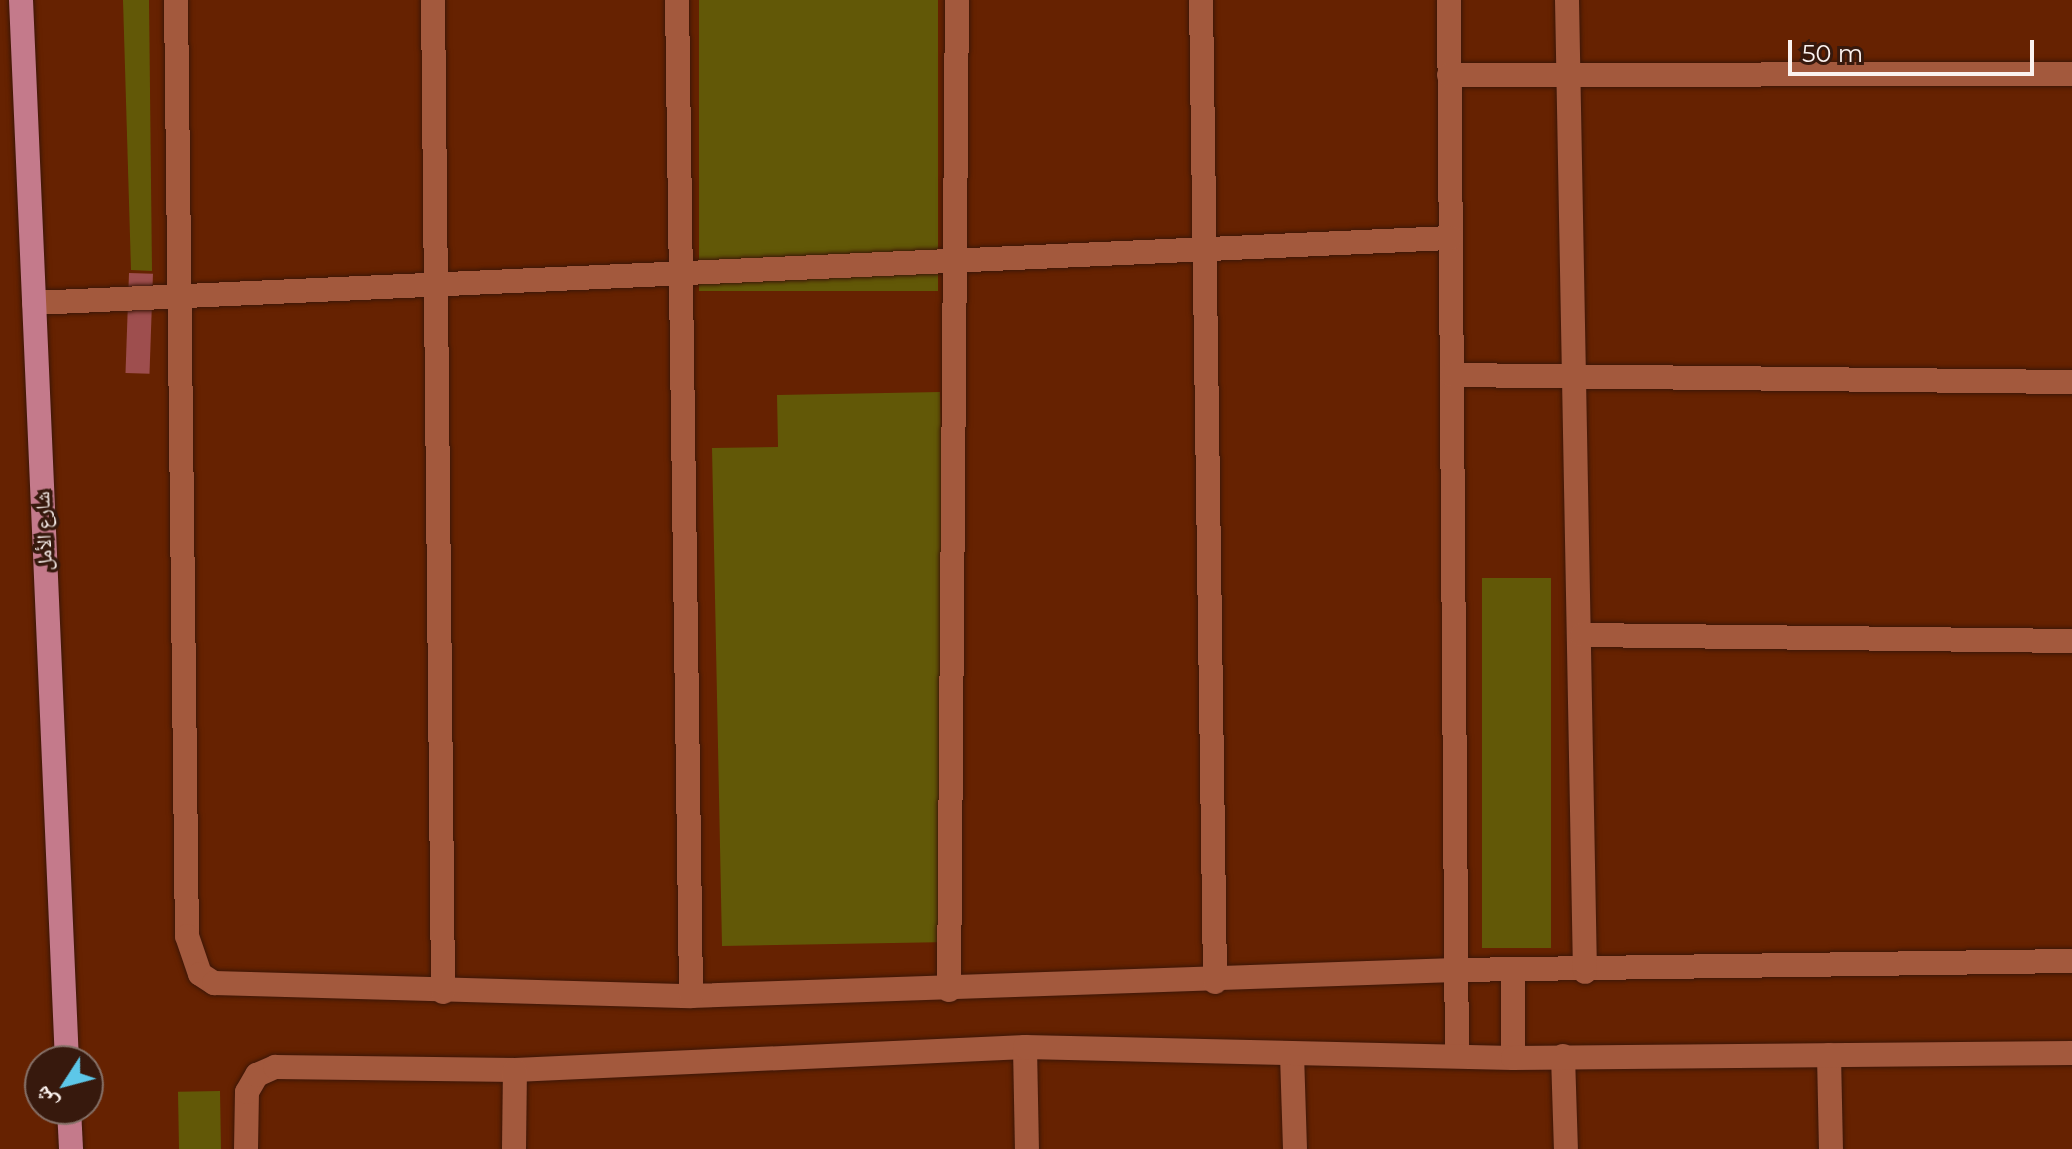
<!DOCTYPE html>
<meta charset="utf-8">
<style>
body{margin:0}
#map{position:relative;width:2072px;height:1149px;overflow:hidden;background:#662201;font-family:Montserrat,"Noto Naskh Arabic",sans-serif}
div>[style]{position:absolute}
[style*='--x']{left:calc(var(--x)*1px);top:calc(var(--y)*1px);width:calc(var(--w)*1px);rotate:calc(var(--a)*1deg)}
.green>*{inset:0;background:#625807;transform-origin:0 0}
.building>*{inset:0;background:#9e4e4e;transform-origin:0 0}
.roads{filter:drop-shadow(0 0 2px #3b1607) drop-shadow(0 0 2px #3b1607)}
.minor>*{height:24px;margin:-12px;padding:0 12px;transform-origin:12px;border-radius:12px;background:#a3593d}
.major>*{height:24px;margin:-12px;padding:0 12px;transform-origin:12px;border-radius:12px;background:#c47a8b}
span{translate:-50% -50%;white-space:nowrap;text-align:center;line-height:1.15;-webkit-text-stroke:7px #37190d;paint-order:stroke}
.street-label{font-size:20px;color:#fbf2ef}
.north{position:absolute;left:24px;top:1045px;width:80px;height:80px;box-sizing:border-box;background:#37190d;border:2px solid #857067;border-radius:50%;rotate:234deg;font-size:22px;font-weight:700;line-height:32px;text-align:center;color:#fbf2ef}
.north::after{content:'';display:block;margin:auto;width:28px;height:36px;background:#5dc7e8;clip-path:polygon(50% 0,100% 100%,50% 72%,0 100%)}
.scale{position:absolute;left:1788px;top:40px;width:246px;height:36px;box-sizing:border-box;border:4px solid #fbf2ef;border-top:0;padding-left:10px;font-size:24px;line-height:28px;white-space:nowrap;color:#fbf2ef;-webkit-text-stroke:6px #37190d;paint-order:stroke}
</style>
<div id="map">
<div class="green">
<i style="clip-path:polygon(123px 0,149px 0,152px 271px,131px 270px)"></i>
<i style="left:699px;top:0;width:239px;height:291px"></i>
<i style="clip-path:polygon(940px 392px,951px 942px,722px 946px,712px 448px,778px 447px,777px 395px)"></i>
<i style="left:1482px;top:578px;width:69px;height:370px"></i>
<i style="left:220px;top:1091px;width:58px;height:42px;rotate:89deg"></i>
</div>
<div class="building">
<i style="left:129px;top:273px;width:24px;height:100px;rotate:2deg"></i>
</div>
<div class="roads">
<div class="minor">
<i style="--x:176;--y:0;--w:936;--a:89.33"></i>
<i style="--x:187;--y:936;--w:40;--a:71.1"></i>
<i style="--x:200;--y:974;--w:17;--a:33"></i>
<i style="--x:214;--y:983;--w:477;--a:1.6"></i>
<i style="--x:691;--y:996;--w:765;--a:-1.95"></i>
<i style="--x:1456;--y:970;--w:616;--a:-0.84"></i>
<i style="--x:433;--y:0;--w:992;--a:89.42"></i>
<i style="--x:677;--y:0;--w:996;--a:89.19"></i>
<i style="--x:1201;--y:0;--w:982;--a:89.18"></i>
<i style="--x:1449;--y:0;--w:1056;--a:89.57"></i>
<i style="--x:1567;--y:0;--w:972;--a:88.94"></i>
<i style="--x:1449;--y:75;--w:623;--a:-0.09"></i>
<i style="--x:34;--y:303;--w:1418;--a:-2.63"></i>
<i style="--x:1452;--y:375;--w:620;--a:0.65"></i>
<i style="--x:1582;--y:635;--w:490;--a:0.7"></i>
<i style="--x:949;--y:990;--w:990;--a:-89.54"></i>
<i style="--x:1025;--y:1047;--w:102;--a:88.9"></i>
<i style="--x:1292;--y:1054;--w:95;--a:88.2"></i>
<i style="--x:1829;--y:1055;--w:94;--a:88.8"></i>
<i style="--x:1563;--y:1056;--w:93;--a:88.2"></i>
<i style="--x:1513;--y:1058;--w:87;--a:-90"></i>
<i style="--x:246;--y:1149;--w:57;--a:-89"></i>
<i style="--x:247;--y:1092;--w:20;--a:-60"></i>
<i style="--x:257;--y:1075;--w:20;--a:-24"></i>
<i style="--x:275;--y:1067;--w:240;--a:0.7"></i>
<i style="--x:515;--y:1070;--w:511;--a:-2.58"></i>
<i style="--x:1025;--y:1047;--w:488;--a:1.3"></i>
<i style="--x:1513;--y:1058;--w:559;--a:-0.51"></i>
<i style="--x:514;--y:1149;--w:79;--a:-89.3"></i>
</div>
<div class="major">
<i style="--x:21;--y:0;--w:1062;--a:87.52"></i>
<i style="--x:69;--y:1109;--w:40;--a:87.1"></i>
</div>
</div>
<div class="street-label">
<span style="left:44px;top:531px;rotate:-92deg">شارع الأمل</span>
</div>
<div class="north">ش</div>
<div class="scale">50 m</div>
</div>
